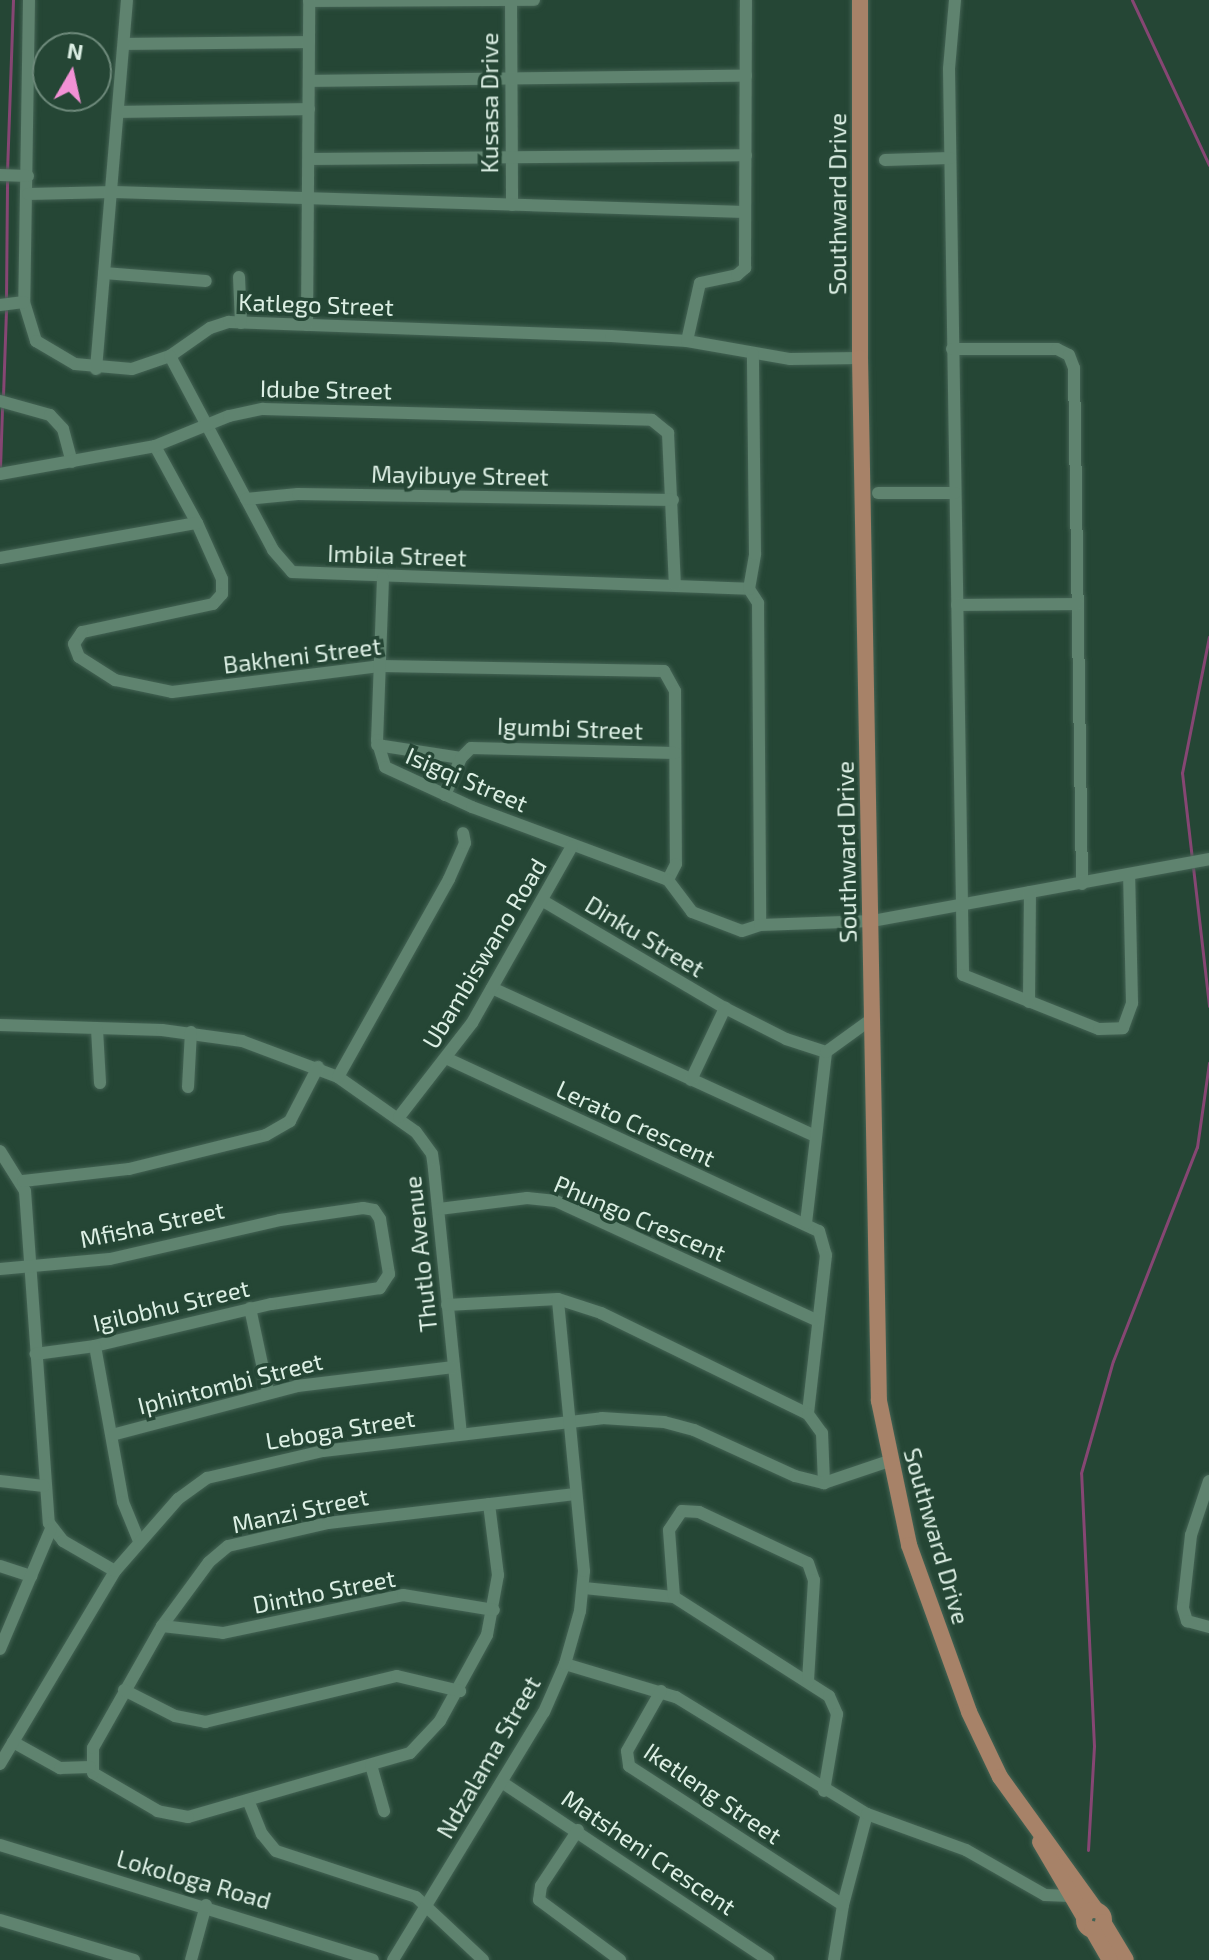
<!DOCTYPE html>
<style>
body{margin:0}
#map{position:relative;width:1209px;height:1960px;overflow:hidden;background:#254635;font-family:"Exo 2",sans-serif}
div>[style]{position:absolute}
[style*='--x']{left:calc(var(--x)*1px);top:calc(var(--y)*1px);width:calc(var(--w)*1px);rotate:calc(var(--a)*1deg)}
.stream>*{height:3px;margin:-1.5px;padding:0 1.5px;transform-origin:1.5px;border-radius:1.5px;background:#864673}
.roads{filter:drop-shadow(0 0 2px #446354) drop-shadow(0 0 2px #446354)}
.minor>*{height:12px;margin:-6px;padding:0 6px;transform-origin:6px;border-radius:6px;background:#5f836f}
.major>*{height:16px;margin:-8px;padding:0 8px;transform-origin:8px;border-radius:8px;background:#a78268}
.major>.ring{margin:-8px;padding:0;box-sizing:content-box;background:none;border:16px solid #a78268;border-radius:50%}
span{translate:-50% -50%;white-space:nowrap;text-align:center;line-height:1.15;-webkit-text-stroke:7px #254635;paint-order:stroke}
.street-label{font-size:24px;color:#dcefe4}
.north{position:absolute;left:32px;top:32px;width:80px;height:80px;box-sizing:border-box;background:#254635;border:2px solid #6e8a7b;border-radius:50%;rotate:9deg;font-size:22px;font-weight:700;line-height:32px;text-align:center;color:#dcefe4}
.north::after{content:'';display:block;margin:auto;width:28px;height:36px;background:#f391d5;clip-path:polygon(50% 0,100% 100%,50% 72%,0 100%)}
</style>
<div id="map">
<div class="stream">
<i style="--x:1132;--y:0;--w:182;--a:65"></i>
<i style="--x:7;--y:172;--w:172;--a:-88"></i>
<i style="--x:6;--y:300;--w:120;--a:-89.5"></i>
<i style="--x:3;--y:396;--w:88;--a:-88"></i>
<i style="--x:0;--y:469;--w:61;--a:-88.1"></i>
<i style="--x:1192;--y:859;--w:87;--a:-96.6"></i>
<i style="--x:1182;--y:773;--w:139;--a:-78.8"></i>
<i style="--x:1193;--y:867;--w:140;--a:83.4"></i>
<i style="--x:1088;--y:1850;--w:104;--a:-86.7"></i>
<i style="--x:1094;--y:1746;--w:273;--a:-92.7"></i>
<i style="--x:1081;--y:1473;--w:116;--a:-74.1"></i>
<i style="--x:1113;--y:1361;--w:230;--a:-68.6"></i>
<i style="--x:1197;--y:1147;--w:85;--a:-81.9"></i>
</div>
<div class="roads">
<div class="minor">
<i style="--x:29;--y:0;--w:302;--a:90.9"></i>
<i style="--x:24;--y:302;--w:41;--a:72.9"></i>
<i style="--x:36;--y:341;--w:45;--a:30.5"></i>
<i style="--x:75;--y:364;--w:57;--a:5"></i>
<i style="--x:132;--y:369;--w:40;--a:-18.9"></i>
<i style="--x:170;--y:356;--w:49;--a:-35"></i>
<i style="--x:210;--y:328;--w:20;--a:-18"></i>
<i style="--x:229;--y:322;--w:382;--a:2.1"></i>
<i style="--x:611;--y:336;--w:76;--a:3.8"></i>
<i style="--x:687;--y:341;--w:105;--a:9.9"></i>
<i style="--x:790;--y:359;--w:70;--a:-0.8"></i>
<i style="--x:511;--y:0;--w:205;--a:89.7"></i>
<i style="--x:955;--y:0;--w:69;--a:95"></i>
<i style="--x:949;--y:69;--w:906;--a:89.11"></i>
<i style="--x:963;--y:975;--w:146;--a:21.7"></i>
<i style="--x:1099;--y:1029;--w:24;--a:-2"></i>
<i style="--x:1123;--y:1028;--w:27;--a:-70"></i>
<i style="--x:1132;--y:1003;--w:128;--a:-91.3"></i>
<i style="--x:309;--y:1;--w:225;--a:-0.3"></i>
<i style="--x:124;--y:44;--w:185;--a:-0.6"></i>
<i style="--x:309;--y:81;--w:437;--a:-0.7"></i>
<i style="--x:120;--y:112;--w:189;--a:-0.9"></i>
<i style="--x:309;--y:159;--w:437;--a:-0.5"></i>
<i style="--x:885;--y:160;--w:65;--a:-1.8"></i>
<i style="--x:0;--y:175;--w:28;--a:2"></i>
<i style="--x:28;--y:194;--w:86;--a:-1.3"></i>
<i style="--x:114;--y:192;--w:631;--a:1.82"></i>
<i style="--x:104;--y:273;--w:102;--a:4.5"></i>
<i style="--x:239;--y:277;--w:46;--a:87.5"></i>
<i style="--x:0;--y:305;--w:24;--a:-7"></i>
<i style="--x:307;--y:325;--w:325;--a:-89.6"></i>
<i style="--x:687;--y:341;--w:59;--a:-77.4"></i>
<i style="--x:700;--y:283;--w:38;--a:-12"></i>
<i style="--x:737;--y:275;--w:11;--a:-41"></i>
<i style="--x:745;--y:268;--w:268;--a:-89.8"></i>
<i style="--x:952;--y:349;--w:105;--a:0"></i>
<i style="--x:1057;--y:349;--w:13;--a:27"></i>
<i style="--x:1069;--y:355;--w:14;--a:69"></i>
<i style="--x:1074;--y:368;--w:516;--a:89.11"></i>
<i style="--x:170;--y:356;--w:220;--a:62"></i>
<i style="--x:273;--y:550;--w:29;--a:49"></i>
<i style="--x:292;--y:572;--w:457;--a:2.1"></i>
<i style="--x:96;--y:369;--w:370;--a:-85.2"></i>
<i style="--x:0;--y:401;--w:52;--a:15.6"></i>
<i style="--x:50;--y:415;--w:19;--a:47"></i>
<i style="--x:63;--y:429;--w:34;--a:75"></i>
<i style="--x:155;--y:446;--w:88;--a:61.4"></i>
<i style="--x:197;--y:523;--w:61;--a:65.9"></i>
<i style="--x:222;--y:579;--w:15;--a:90"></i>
<i style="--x:222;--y:594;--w:13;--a:132"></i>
<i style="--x:213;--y:604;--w:134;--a:167.9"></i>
<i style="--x:82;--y:632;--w:14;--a:124"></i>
<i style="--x:74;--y:644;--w:14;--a:69"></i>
<i style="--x:79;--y:657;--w:43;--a:32.6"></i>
<i style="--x:115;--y:680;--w:58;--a:11.9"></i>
<i style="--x:172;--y:692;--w:211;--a:-7.1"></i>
<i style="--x:381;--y:666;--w:283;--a:1"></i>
<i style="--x:664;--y:671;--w:23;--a:61"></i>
<i style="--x:675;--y:691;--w:173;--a:89.7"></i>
<i style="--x:676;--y:864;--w:18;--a:117"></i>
<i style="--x:0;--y:474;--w:158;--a:-10.2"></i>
<i style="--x:155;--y:446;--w:80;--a:-22.1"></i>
<i style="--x:229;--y:416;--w:35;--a:-12"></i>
<i style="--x:263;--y:409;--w:389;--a:1.6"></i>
<i style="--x:652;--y:420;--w:21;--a:39"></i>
<i style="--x:668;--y:433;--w:152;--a:87.4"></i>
<i style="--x:878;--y:493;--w:77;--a:0"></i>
<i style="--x:246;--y:499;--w:52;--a:-5.5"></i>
<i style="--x:298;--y:494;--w:375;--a:0.9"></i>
<i style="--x:0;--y:558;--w:200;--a:-10.1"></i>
<i style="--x:383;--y:578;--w:162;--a:92.1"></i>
<i style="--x:377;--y:740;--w:28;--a:73"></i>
<i style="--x:385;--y:767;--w:96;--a:24.7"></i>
<i style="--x:472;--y:807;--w:209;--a:20.4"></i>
<i style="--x:749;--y:589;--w:17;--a:57"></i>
<i style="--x:758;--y:603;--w:322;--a:89.6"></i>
<i style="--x:749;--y:589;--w:36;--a:-80"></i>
<i style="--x:755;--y:554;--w:200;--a:-90.6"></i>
<i style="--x:957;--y:605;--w:121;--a:-0.5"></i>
<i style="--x:377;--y:745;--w:85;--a:8.8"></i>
<i style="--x:445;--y:795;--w:40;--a:-66.6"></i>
<i style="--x:461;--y:758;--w:14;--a:-45"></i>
<i style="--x:471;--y:748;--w:204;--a:1.4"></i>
<i style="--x:668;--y:880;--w:40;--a:53"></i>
<i style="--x:692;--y:912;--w:53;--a:20.8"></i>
<i style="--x:742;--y:931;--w:19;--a:-18"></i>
<i style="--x:760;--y:925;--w:112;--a:-2"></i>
<i style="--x:872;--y:921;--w:343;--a:-10.4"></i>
<i style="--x:543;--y:901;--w:211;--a:30.5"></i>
<i style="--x:725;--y:1008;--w:68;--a:26.9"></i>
<i style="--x:786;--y:1039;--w:42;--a:18"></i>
<i style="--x:492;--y:988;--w:353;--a:24.6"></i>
<i style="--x:1029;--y:1002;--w:110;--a:-89.5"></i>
<i style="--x:0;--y:1025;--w:162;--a:1.8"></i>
<i style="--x:162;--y:1030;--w:81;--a:7.8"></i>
<i style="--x:242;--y:1041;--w:103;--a:20.6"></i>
<i style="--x:338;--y:1077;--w:95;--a:35.2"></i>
<i style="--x:416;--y:1132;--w:27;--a:54"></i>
<i style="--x:432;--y:1154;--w:15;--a:82"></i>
<i style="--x:434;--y:1169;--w:266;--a:84.2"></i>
<i style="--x:97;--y:1029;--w:54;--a:86.8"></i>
<i style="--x:448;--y:1059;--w:409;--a:24.9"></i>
<i style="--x:819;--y:1231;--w:25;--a:74"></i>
<i style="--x:826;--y:1255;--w:160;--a:96.5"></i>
<i style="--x:338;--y:1077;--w:227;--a:-60.7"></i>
<i style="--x:449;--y:879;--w:39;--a:-66"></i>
<i style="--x:465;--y:843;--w:10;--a:-101"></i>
<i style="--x:691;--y:1080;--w:80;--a:-64.7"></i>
<i style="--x:188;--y:1087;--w:55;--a:-86.9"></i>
<i style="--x:399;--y:1117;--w:119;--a:-52.2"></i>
<i style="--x:472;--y:1023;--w:203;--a:-60.5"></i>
<i style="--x:0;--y:1151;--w:47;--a:58"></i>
<i style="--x:25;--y:1191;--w:333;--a:85.9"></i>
<i style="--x:49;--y:1523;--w:23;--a:52"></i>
<i style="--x:63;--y:1541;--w:60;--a:30"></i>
<i style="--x:23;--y:1181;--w:107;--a:-6.5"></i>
<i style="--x:129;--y:1169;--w:141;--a:-13.9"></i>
<i style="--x:266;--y:1135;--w:28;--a:-30"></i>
<i style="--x:290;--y:1121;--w:61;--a:-62.6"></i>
<i style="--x:439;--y:1209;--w:89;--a:-7.1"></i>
<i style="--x:527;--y:1198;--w:29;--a:6"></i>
<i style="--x:556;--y:1201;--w:286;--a:24.6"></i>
<i style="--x:806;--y:1223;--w:172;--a:-83.3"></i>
<i style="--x:826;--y:1052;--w:58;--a:-35.9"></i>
<i style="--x:0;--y:1269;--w:110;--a:-5.2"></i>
<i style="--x:110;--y:1259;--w:174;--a:-12.9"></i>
<i style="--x:280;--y:1220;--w:84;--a:-8.2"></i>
<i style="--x:363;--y:1208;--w:11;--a:10"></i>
<i style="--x:374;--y:1210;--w:11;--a:56"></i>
<i style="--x:380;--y:1219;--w:56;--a:80.7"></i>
<i style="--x:389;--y:1274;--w:17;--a:123"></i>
<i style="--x:380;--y:1288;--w:110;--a:171.6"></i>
<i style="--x:271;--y:1304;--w:181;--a:166.6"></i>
<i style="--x:95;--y:1346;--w:60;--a:172.3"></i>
<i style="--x:447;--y:1305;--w:111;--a:-3.1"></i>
<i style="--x:558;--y:1299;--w:45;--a:18"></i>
<i style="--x:601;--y:1313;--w:230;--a:26"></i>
<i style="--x:808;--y:1414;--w:24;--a:54"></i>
<i style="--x:822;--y:1433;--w:50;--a:87.7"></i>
<i style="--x:250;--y:1308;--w:86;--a:77.9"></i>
<i style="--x:95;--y:1346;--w:158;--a:79.8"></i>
<i style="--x:123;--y:1502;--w:42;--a:67.7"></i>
<i style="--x:112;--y:1435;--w:191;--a:-14.8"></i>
<i style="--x:297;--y:1386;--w:158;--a:-6.9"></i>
<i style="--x:0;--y:1481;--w:44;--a:6.5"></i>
<i style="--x:1209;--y:1481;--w:57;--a:108.4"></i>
<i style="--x:1191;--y:1535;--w:73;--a:96.3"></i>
<i style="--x:1183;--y:1608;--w:14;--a:73"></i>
<i style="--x:1187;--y:1621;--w:23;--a:15"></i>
<i style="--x:489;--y:1504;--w:72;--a:82.8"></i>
<i style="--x:498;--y:1575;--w:61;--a:100.4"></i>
<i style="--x:487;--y:1635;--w:98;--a:118.7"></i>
<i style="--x:440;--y:1721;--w:44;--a:133.2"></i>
<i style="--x:410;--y:1753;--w:231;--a:163.9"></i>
<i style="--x:188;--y:1817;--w:31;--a:-169"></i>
<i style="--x:158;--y:1811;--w:75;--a:-149.7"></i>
<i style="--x:93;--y:1773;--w:25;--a:-90"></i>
<i style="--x:93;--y:1748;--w:140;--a:-60.5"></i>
<i style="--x:162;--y:1626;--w:79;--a:-53.7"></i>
<i style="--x:209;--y:1562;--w:25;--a:-40"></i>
<i style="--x:228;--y:1546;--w:103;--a:-13"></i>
<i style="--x:328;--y:1523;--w:249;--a:-6.7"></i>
<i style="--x:0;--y:1566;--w:33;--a:18"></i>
<i style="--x:584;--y:1588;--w:90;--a:5.7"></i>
<i style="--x:674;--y:1597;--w:184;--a:32.6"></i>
<i style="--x:829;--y:1696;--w:20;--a:66"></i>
<i style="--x:837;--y:1714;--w:78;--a:99.6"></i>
<i style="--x:674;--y:1597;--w:67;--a:-94.3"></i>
<i style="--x:669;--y:1530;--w:23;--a:-56"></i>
<i style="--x:682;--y:1511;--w:17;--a:3"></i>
<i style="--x:699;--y:1512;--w:120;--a:25.1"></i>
<i style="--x:808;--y:1563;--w:18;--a:71"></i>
<i style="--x:814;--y:1580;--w:102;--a:93.4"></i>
<i style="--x:162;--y:1626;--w:61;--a:6.5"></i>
<i style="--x:223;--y:1633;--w:184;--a:-11.9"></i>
<i style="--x:403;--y:1595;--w:92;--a:9.4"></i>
<i style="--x:0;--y:1649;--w:130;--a:-67"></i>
<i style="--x:565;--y:1664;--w:116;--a:16.6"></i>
<i style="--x:676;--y:1697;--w:224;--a:31.5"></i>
<i style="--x:867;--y:1814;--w:94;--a:104.8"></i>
<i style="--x:843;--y:1905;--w:56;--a:99.3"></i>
<i style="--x:124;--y:1690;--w:57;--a:27"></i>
<i style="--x:175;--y:1716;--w:31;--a:11"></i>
<i style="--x:205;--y:1722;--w:197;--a:-13.5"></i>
<i style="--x:397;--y:1676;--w:65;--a:13.4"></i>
<i style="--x:661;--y:1691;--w:69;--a:119.5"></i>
<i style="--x:627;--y:1751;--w:15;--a:82"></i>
<i style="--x:629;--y:1766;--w:255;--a:33"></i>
<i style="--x:13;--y:1742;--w:54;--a:29"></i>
<i style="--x:60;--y:1768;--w:30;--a:-2"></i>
<i style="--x:0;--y:1764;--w:225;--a:-59.2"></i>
<i style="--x:115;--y:1571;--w:96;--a:-48.8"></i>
<i style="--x:178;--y:1499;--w:36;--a:-36"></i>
<i style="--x:207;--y:1478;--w:119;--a:-13.1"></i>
<i style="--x:323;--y:1451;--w:281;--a:-6.7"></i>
<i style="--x:602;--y:1418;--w:62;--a:3.7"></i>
<i style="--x:664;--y:1422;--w:31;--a:15"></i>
<i style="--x:694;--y:1430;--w:111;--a:24.5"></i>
<i style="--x:795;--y:1476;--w:30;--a:14"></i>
<i style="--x:824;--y:1483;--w:69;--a:-18.7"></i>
<i style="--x:371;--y:1765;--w:48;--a:74.2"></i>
<i style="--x:503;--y:1783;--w:319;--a:33.7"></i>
<i style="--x:248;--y:1800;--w:37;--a:68"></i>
<i style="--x:262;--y:1834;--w:22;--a:51"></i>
<i style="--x:276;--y:1851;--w:147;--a:18.2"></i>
<i style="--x:416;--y:1897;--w:92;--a:43.2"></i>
<i style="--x:867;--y:1814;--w:105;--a:20"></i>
<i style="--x:966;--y:1850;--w:91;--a:29.7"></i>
<i style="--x:1045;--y:1895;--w:26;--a:2"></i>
<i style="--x:578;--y:1830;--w:67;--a:123.5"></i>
<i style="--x:541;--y:1886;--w:14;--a:98"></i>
<i style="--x:539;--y:1900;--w:101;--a:36.5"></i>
<i style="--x:0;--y:1845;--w:390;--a:17.1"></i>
<i style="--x:0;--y:1920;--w:140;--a:16.6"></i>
<i style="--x:191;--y:1960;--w:57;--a:-74.7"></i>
<i style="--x:393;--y:1960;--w:290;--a:-58.7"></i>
<i style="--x:544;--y:1712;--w:52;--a:-66.4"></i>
<i style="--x:565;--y:1664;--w:55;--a:-74.2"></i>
<i style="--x:580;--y:1611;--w:40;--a:-84.3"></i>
<i style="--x:584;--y:1571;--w:273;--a:-95.5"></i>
</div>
<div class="major">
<i style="--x:860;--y:0;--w:358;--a:90"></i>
<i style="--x:860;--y:358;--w:1043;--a:88.96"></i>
<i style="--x:879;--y:1401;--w:147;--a:78.2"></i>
<i style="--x:909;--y:1545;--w:177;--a:70.2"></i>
<i style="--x:969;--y:1712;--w:72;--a:64.5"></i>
<i style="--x:1000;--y:1777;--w:164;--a:54.2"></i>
<i style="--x:1040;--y:1842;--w:87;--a:59.6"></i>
<i class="ring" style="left:1084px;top:1910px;width:4px;height:4px"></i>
<i style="--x:1103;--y:1922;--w:44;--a:58.8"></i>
<i style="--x:1092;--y:1929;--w:36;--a:60"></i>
</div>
</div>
<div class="street-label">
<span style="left:489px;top:103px;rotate:-90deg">Kusasa Drive</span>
<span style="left:837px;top:204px;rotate:-90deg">Southward Drive</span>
<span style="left:316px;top:304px;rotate:2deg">Katlego Street</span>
<span style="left:326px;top:389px;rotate:1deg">Idube Street</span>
<span style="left:460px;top:475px;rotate:1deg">Mayibuye Street</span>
<span style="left:397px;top:555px;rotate:2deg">Imbila Street</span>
<span style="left:302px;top:655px;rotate:-7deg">Bakheni Street</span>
<span style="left:570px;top:728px;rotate:2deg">Igumbi Street</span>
<span style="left:467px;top:779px;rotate:23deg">Isigqi Street</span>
<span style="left:846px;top:852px;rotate:-91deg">Southward Drive</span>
<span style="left:645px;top:936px;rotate:31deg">Dinku Street</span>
<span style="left:484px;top:953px;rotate:-59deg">Ubambiswano Road</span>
<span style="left:636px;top:1123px;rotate:25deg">Lerato Crescent</span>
<span style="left:640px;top:1218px;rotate:23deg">Phungo Crescent</span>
<span style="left:152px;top:1224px;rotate:-12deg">Mfisha Street</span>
<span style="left:420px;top:1254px;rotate:-96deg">Thutlo Avenue</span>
<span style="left:171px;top:1305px;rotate:-13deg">Igilobhu Street</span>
<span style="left:230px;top:1383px;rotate:-14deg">Iphintombi Street</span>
<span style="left:340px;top:1429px;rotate:-9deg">Leboga Street</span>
<span style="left:300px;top:1510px;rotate:-12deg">Manzi Street</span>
<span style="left:937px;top:1536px;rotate:74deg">Southward Drive</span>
<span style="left:324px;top:1591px;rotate:-11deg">Dintho Street</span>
<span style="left:488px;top:1757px;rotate:-60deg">Ndzalama Street</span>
<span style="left:713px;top:1793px;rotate:34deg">Iketleng Street</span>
<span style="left:649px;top:1852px;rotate:34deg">Matsheni Crescent</span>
<span style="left:194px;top:1879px;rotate:16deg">Lokologa Road</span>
</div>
<div class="north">N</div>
</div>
